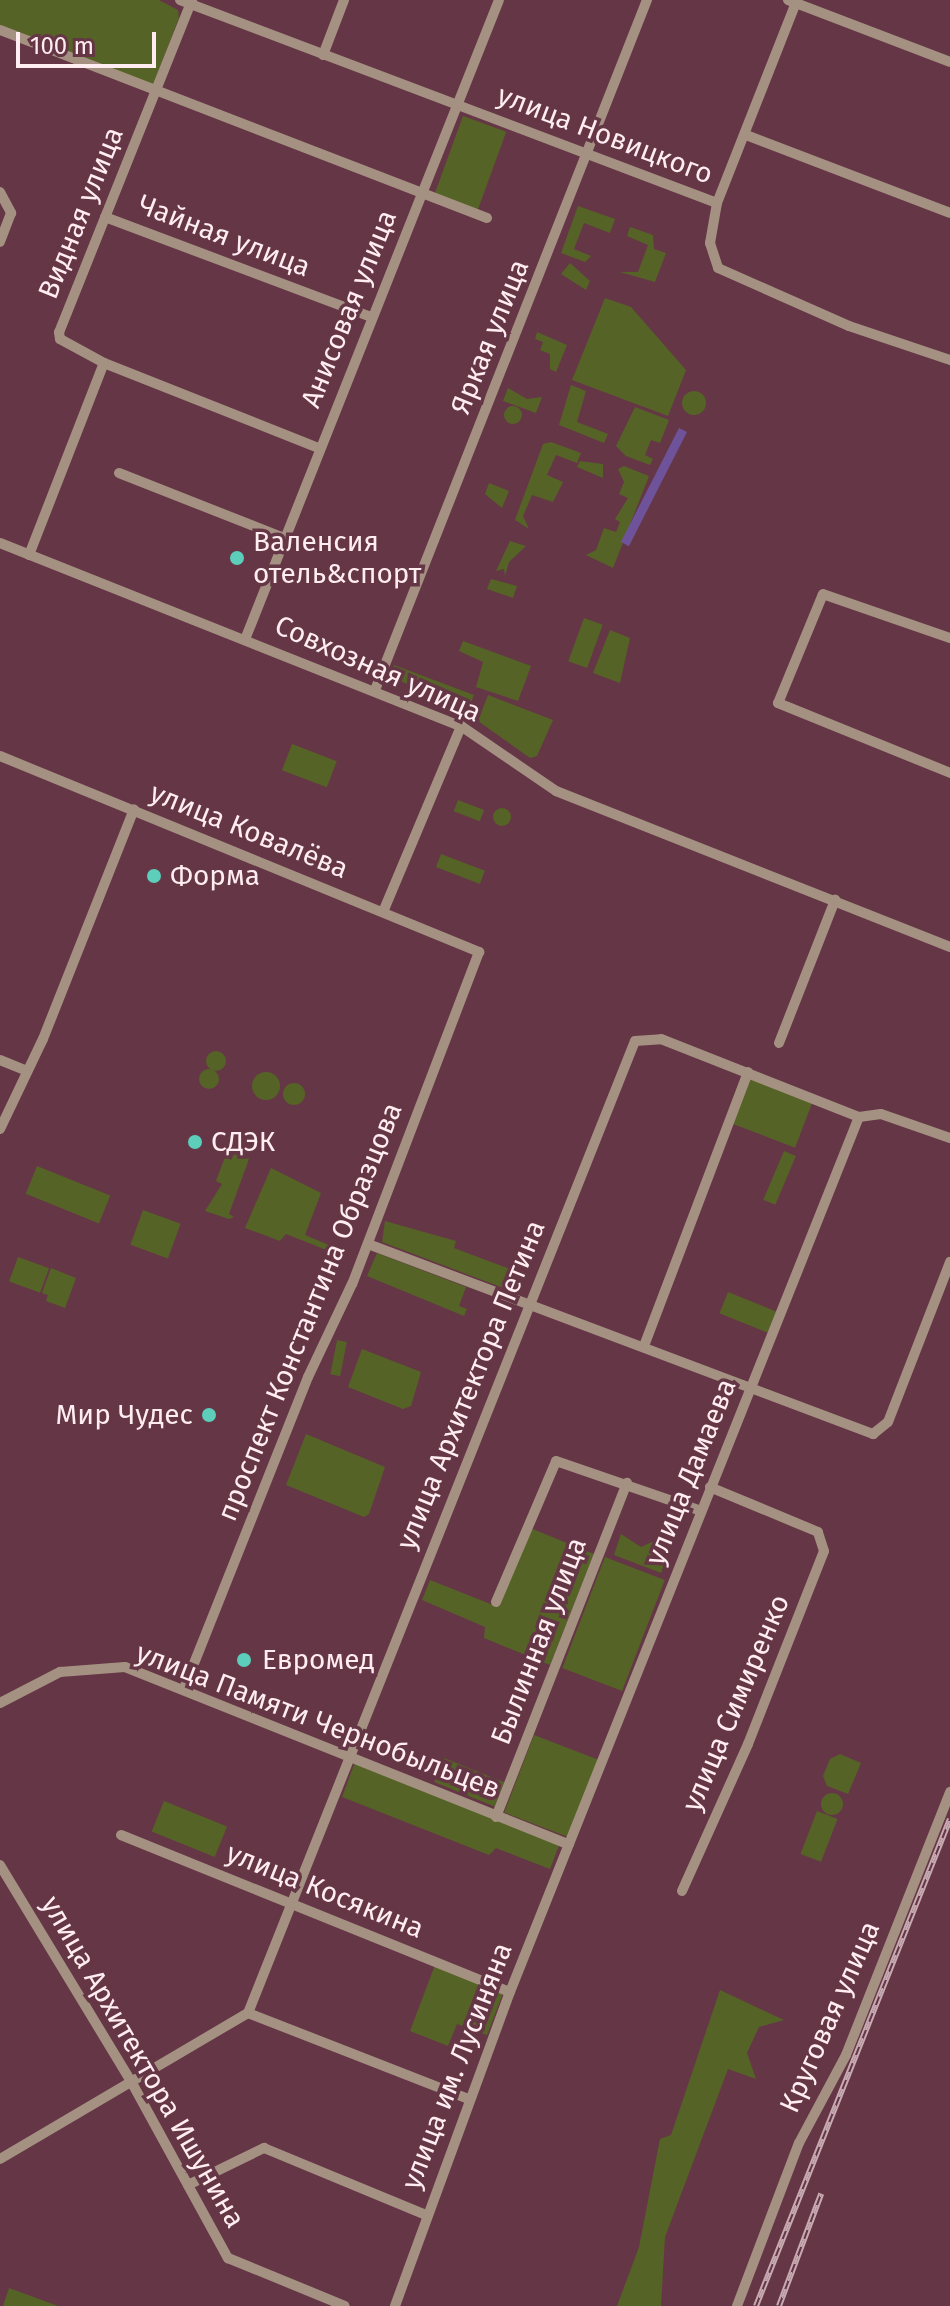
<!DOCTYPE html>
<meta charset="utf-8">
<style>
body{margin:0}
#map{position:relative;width:950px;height:2306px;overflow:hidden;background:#653645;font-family:"Fira Sans",sans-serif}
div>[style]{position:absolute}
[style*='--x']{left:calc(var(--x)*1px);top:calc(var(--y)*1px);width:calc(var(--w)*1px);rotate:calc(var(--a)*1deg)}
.green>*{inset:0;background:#566327;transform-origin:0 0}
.round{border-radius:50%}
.water>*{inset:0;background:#6e539a;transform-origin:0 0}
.street>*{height:10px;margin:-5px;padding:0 5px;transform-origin:5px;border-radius:5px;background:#a49182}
.rail>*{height:6px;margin-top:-3px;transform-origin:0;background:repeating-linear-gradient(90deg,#653645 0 9px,#c7aab2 0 18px);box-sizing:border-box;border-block:2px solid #c7aab2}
.dots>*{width:22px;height:22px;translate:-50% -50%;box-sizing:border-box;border:4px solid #653645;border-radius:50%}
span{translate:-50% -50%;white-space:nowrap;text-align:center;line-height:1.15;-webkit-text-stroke:7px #653645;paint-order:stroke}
.street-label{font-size:28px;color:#ffedf1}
.poi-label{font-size:28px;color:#ffedf1}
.left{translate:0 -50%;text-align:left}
.right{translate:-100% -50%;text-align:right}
.scale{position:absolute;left:16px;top:32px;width:140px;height:36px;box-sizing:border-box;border:4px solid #ffedf1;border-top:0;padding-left:10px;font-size:24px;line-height:28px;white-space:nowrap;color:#ffedf1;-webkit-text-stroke:6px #653645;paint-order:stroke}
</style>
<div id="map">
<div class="green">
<i style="clip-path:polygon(0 0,159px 0,178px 10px,179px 18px,153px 85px,0 26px)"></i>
<i style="left:463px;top:116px;width:46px;height:83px;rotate:20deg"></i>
<i style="clip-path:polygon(578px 206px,615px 219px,610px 233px,584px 223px,574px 249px,591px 256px,585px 262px,561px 253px)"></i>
<i style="clip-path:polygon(630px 227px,653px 235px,654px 249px,666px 253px,655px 282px,620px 272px,638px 272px,648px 245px,627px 236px)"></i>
<i style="clip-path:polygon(570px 263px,590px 281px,586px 290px,561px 274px)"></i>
<i style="clip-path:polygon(605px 298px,631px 307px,686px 370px,668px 416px,572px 380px)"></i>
<i style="clip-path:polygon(537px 332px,567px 345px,556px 372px,550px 369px,550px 354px,540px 350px,543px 342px,535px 339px)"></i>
<i style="clip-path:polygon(571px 385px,586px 391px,577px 422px,608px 434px,604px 443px,559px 425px)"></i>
<i style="clip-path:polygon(508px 388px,527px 399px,542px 397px,536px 413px,503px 401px)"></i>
<i class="round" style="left:682px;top:391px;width:24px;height:24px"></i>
<i class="round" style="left:504px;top:406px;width:18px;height:18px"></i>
<i style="clip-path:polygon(635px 407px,669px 420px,660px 443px,651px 440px,645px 455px,653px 459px,650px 465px,626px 456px,616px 446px)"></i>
<i style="clip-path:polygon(551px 442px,581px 453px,577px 463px,556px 455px,547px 475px,563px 482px,553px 502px,532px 495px,523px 516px,529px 529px,515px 520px,543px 444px)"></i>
<i style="clip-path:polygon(580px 461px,603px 464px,603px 478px,577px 467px)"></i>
<i style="clip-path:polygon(624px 466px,649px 476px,613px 568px,586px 555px,596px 550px,604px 528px,616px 532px,620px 522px,615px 519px,628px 498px,619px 494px,624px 482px,618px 469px)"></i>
<i style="clip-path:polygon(489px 483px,509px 491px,502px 508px,485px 494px)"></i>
<i style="clip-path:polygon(510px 541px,526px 546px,509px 562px,505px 576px,504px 569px,496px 571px)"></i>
<i style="clip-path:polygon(491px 579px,517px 586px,513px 598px,487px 589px)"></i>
<i style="left:584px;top:618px;width:20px;height:46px;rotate:20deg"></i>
<i style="clip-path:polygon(610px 630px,630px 638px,620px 683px,593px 673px)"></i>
<i style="clip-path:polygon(463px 641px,531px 666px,518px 701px,476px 687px,483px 662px,459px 651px)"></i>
<i style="clip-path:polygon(394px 665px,474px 695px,467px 713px,456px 703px,390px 677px)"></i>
<i style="clip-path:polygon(488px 695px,553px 720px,537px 756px,530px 758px,478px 721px)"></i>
<i style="left:292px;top:744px;width:48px;height:28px;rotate:21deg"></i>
<i style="left:458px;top:800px;width:28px;height:12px;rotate:21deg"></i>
<i class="round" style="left:493px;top:808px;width:18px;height:18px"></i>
<i style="left:441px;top:854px;width:47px;height:14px;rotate:21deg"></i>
<i class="round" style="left:206px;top:1051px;width:20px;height:20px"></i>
<i class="round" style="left:199px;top:1069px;width:20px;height:20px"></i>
<i class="round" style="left:252px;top:1072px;width:28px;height:28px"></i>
<i style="left:750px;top:1078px;width:67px;height:49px;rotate:21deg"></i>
<i class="round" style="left:283px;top:1083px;width:22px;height:22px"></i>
<i style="left:784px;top:1151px;width:13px;height:53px;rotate:23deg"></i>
<i style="clip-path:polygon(234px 1154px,249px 1159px,229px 1214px,234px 1217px,229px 1219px,205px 1211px,222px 1184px,216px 1181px,225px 1157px,231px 1160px)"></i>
<i style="left:37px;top:1166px;width:79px;height:30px;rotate:22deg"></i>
<i style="clip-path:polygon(271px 1168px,321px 1193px,305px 1235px,336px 1248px,334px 1253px,286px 1234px,280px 1241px,245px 1228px)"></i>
<i style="left:143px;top:1210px;width:40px;height:37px;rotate:20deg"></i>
<i style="clip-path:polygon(385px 1221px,456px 1241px,454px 1248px,513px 1270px,506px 1289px,382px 1242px)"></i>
<i style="clip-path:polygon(377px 1253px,466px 1287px,459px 1306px,467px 1309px,464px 1316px,367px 1276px)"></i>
<i style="left:18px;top:1257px;width:33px;height:26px;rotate:20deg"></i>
<i style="clip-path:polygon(51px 1268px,76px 1278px,65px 1308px,46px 1301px,48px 1295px,42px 1293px)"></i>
<i style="left:728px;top:1292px;width:52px;height:23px;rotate:22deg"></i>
<i style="left:337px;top:1340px;width:10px;height:35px;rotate:11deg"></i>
<i style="clip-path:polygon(362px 1349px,421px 1372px,411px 1406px,403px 1409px,348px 1387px)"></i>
<i style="clip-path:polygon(306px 1434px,385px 1467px,369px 1514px,364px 1517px,286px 1485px)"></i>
<i style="clip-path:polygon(530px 1528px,594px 1554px,550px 1665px,484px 1638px,485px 1627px,422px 1600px,430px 1580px,498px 1607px)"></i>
<i style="clip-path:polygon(621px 1534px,641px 1547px,656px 1540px,672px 1546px,661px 1573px,614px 1555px)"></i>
<i style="left:605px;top:1557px;width:64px;height:119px;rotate:21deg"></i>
<i style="left:534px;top:1735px;width:69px;height:83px;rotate:21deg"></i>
<i style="clip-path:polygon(840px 1754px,861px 1763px,848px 1794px,827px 1786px,823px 1776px,830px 1759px)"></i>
<i style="left:444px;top:1758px;width:65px;height:26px;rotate:22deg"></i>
<i style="clip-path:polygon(355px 1762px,560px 1843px,550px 1869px,496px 1848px,489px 1855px,342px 1797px)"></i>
<i class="round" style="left:821px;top:1793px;width:22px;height:22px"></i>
<i style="left:164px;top:1801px;width:68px;height:33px;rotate:22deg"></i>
<i style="left:817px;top:1811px;width:22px;height:46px;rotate:21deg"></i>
<i style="clip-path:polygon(435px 1965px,504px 1991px,487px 2035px,457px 2024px,448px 2046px,410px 2031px)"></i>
<i style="clip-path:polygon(720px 1990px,784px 2020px,759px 2027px,747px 2053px,756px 2079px,728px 2069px,665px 2237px,661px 2306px,617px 2306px,639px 2247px,660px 2139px,671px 2135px)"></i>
<i style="clip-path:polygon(9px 2288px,58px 2306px,3px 2306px)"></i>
</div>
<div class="water">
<i style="left:679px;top:428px;width:9px;height:128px;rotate:27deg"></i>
</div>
<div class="street">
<i style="--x:180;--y:0;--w:574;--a:20.71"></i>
<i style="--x:717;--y:203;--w:41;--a:99.9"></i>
<i style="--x:710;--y:243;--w:26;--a:72"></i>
<i style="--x:718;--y:268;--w:143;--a:23.9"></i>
<i style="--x:849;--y:326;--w:107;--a:18.6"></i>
<i style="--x:192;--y:0;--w:358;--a:111.8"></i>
<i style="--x:59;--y:332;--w:7;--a:82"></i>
<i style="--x:60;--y:339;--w:50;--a:28.6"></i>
<i style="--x:104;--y:363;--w:231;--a:21.6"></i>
<i style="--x:788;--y:0;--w:173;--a:20.9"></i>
<i style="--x:0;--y:30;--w:522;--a:21.11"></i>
<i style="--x:323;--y:55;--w:59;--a:-69.1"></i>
<i style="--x:746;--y:135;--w:218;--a:20.9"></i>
<i style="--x:0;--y:192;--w:24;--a:62"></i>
<i style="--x:11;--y:213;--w:31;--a:111"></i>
<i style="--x:717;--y:203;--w:218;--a:-68.5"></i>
<i style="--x:105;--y:217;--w:284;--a:20.6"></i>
<i style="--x:119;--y:473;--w:177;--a:21.5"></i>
<i style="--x:0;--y:543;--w:496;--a:21.7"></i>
<i style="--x:461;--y:726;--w:115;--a:34.4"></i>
<i style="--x:556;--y:791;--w:424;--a:21.6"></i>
<i style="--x:29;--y:555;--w:206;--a:-68.7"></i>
<i style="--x:246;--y:637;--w:685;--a:-68.34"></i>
<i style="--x:950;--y:638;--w:134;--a:-160.9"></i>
<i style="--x:823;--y:594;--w:118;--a:112.4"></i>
<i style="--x:778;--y:703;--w:186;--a:22.1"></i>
<i style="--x:375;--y:690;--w:742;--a:-68.49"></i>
<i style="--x:0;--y:756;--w:518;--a:22.25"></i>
<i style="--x:479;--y:952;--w:355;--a:110.9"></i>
<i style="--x:352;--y:1284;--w:103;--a:115.3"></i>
<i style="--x:308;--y:1377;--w:336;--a:111.7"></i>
<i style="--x:383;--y:912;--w:202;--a:-67.2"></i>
<i style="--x:779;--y:1043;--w:154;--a:-68.6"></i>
<i style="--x:0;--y:1060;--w:29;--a:22"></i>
<i style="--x:0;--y:1129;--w:100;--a:-64.5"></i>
<i style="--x:43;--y:1039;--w:247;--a:-68.4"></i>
<i style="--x:368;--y:1244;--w:540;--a:20.62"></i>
<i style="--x:873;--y:1434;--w:19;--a:-39"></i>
<i style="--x:888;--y:1422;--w:172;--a:-68.8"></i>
<i style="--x:644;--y:1346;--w:293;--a:-69.2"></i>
<i style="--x:496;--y:1602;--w:153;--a:-66.9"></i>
<i style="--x:556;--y:1461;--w:153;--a:19"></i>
<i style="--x:0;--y:1703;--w:68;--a:-27.3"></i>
<i style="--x:60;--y:1672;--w:65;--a:-4.4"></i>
<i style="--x:125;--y:1667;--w:478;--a:21.8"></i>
<i style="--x:496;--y:1817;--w:359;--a:-68.6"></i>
<i style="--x:121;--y:1835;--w:419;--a:22"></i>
<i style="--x:0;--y:1865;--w:255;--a:58.8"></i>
<i style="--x:132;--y:2083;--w:200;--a:61.3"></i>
<i style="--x:228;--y:2258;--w:126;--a:22.3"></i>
<i style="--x:682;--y:1891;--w:161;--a:-65.8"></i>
<i style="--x:748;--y:1744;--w:207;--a:-68.5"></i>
<i style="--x:824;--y:1551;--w:20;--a:-108"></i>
<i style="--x:818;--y:1532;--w:117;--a:-157.4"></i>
<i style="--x:248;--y:2013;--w:237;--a:21.3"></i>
<i style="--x:0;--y:2159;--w:288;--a:-30.5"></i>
<i style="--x:248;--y:2013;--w:1046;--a:-68.29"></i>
<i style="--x:635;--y:1041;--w:26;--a:-4"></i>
<i style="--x:661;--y:1039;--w:213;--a:21.5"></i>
<i style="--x:859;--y:1117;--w:22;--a:-8"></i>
<i style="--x:881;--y:1114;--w:73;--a:19.2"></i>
<i style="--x:188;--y:2185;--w:85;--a:-26"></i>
<i style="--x:264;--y:2148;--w:175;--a:22.5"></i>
<i style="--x:395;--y:2306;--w:334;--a:-69.9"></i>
<i style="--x:510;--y:1992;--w:942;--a:-68.26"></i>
<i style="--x:737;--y:2306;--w:174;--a:-69.2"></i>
<i style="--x:799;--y:2143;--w:100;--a:-61.9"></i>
<i style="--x:846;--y:2055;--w:283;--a:-68.4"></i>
</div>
<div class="rail">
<i style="--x:756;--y:2306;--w:524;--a:-68.28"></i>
<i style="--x:779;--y:2306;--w:120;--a:-69.4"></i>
</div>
<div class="dots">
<i style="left:237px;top:558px;background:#5cceba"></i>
<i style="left:154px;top:876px;background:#5cceba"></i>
<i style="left:195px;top:1142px;background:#5cceba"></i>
<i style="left:209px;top:1415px;background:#5cceba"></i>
<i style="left:244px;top:1660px;background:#5cceba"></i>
</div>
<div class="street-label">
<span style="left:605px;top:135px;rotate:21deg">улица Новицкого</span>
<span style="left:81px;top:213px;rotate:-68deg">Видная улица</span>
<span style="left:224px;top:236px;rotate:21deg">Чайная улица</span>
<span style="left:349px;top:309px;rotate:-68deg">Анисовая улица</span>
<span style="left:490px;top:337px;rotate:-68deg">Яркая улица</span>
<span style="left:378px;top:669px;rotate:24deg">Совхозная улица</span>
<span style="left:249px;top:831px;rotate:22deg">улица Ковалёва</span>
<span style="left:310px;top:1312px;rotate:-68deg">проспект Константина Образцова</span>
<span style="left:471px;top:1385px;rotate:-68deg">улица Архитектора Петина</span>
<span style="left:691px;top:1472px;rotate:-68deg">улица Дамаева</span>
<span style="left:539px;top:1641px;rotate:-69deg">Былинная улица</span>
<span style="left:736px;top:1703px;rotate:-67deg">улица Симиренко</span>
<span style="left:318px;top:1721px;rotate:21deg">улица Памяти Чернобыльцев</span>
<span style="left:325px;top:1891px;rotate:22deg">улица Косякина</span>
<span style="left:830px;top:2017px;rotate:-66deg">Круговая улица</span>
<span style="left:143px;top:2062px;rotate:60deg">улица Архитектора Ишунина</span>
<span style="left:457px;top:2066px;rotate:-69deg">улица им. Лусиняна</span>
</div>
<div class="poi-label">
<span class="left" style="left:253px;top:558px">Валенсия<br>отель&amp;спорт</span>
<span class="left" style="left:170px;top:876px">Форма</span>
<span class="left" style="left:211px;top:1142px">СДЭК</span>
<span class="right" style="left:193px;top:1415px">Мир Чудес</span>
<span class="left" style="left:262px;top:1660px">Евромед</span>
</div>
<div class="scale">100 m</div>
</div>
